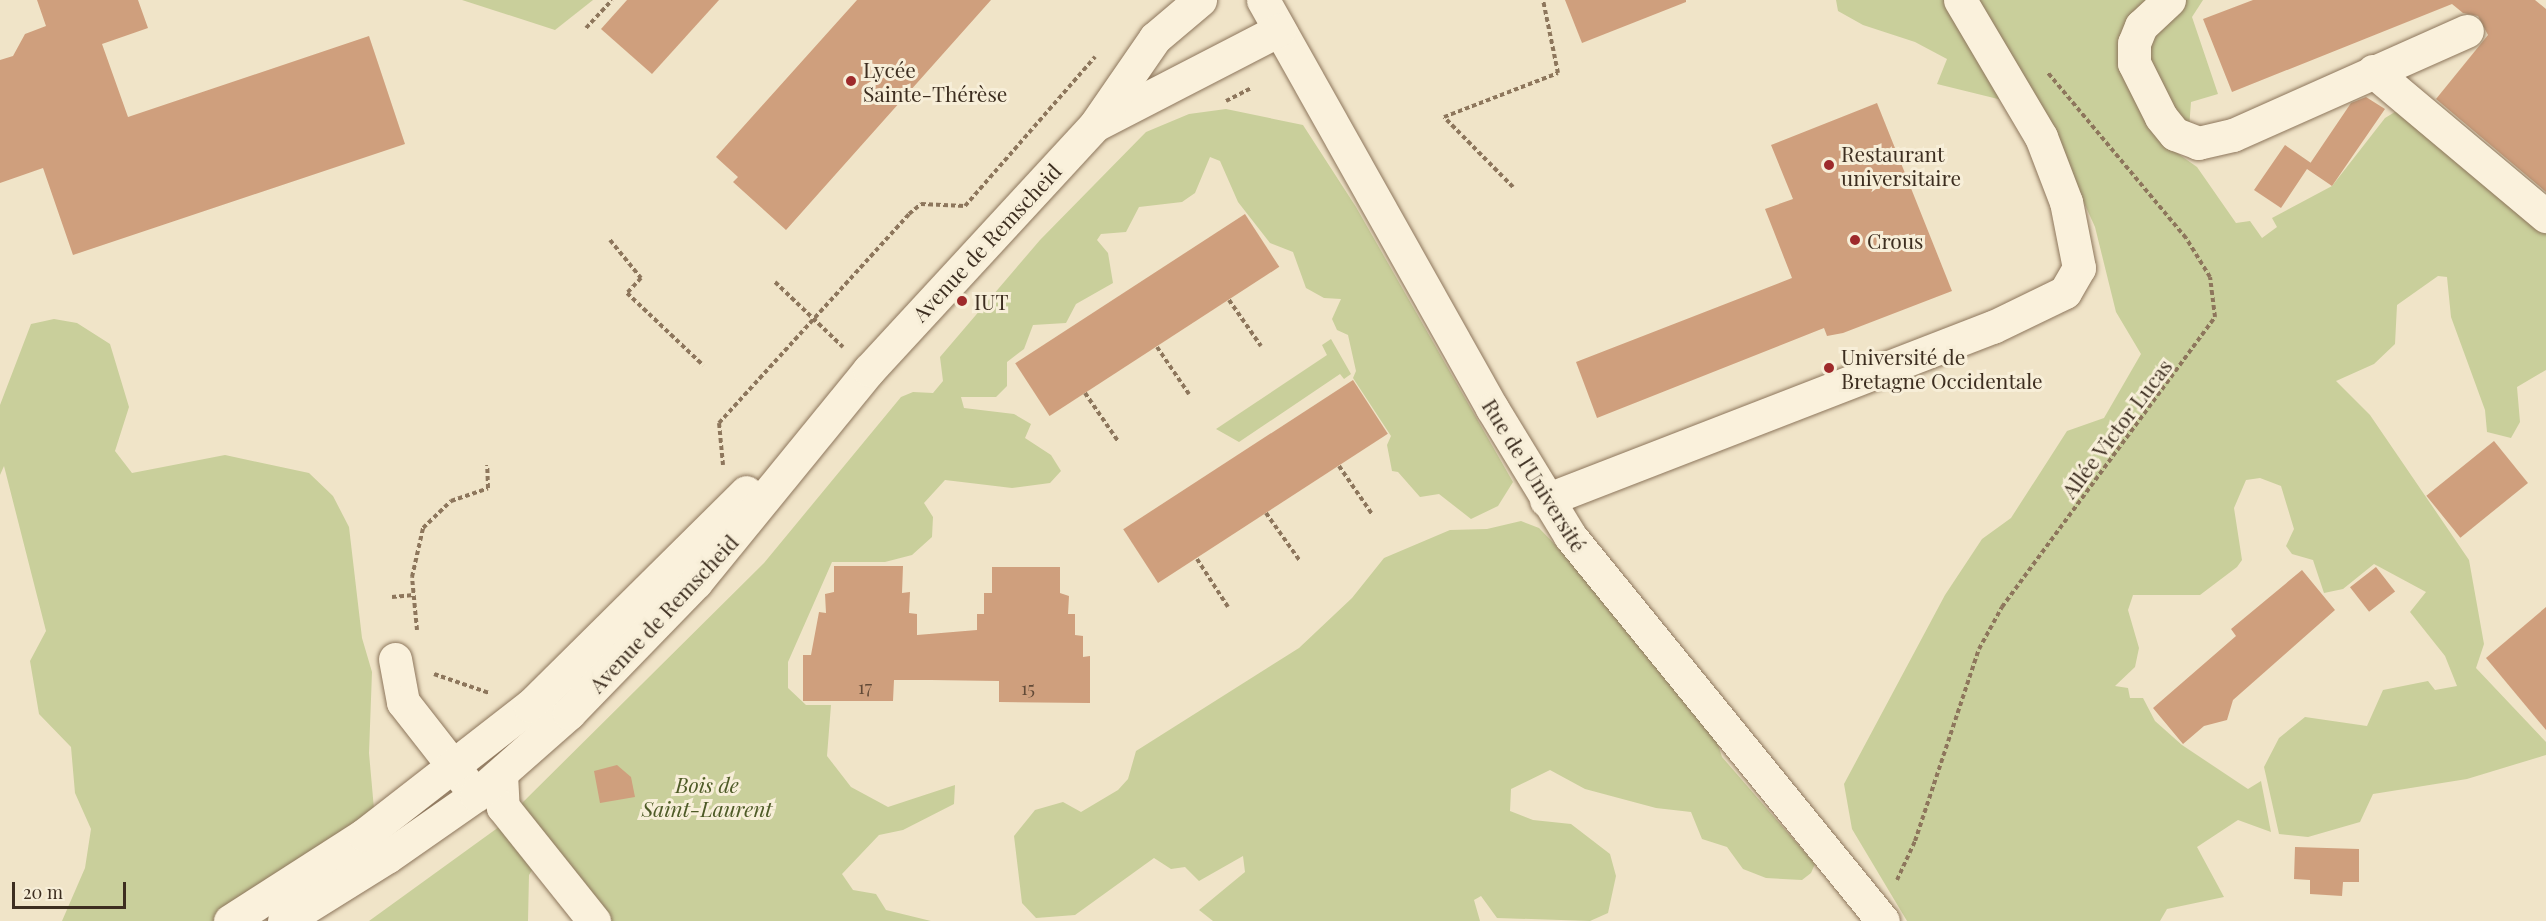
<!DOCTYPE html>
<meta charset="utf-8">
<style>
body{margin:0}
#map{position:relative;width:2546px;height:921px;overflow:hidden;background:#f0e4c8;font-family:"Playfair Display",serif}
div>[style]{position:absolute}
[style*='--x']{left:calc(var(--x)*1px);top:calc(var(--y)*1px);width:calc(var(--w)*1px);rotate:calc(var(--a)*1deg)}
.green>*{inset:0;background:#c9cf9b}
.building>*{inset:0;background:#cf9f7d;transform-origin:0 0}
.path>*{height:4px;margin-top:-2px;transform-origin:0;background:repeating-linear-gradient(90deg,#8d765c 0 4.5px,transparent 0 7.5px)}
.roads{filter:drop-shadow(0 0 2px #8d765c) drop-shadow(0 0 2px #8d765c)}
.minor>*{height:33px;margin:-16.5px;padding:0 16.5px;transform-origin:16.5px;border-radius:16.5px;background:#faf1dc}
.dots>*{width:16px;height:16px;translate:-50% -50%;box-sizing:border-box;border:3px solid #f7eed8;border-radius:50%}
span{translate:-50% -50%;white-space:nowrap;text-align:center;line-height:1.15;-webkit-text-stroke:6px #f7eed8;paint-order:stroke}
.number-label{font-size:18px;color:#624a37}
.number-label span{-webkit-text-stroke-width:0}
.poi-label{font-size:21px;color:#3d2e20}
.left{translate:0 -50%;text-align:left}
.street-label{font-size:21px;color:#3d2e20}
.park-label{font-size:21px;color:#4d5a26;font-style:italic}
.scale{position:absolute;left:12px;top:882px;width:114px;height:27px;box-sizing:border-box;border:3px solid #3d2e20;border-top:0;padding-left:8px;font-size:18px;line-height:21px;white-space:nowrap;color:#3d2e20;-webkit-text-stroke:4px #f7eed8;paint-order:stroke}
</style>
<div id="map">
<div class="green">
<i style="clip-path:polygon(462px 0,593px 0,555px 30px)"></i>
<i style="clip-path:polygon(1836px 0,2203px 0,2192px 17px,2218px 94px,2191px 102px,2189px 129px,2170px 148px,2197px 167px,2236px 223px,2250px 221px,2262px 238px,2277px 227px,2272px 218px,2332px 186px,2385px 118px,2403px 107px,2546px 231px,2546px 370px,2517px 387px,2520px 422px,2511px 438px,2487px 432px,2485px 410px,2451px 317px,2447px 277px,2438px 276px,2397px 305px,2395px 344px,2374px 364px,2336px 381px,2370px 415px,2469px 560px,2484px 644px,2476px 668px,2546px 742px,2546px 755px,2467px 779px,2373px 794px,2360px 822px,2308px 837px,2279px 834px,2264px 767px,2279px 738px,2305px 717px,2367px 726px,2383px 690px,2428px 681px,2435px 690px,2457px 686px,2445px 656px,2410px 612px,2426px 592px,2374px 564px,2343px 589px,2324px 593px,2313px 560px,2292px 554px,2286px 546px,2294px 529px,2281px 486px,2260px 478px,2246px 480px,2234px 508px,2242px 560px,2237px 567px,2200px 595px,2133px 595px,2128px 610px,2139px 648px,2135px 667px,2115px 686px,2128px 688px,2130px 698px,2143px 698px,2155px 721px,2182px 745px,2248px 789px,2261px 781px,2271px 832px,2238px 820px,2197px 847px,2224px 897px,2167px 909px,2160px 921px,1907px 921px,1852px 829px,1844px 784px,1945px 595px,1982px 539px,2011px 518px,2067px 431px,2104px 418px,2141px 354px,2116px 312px,2095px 227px,2067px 165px,2036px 122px,1998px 99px,1937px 84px,1947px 59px,1915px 42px,1863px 25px,1838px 11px)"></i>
<i style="clip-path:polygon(1226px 109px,1303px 125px,1356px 207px,1513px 482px,1498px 506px,1471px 519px,1439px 494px,1420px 497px,1398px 472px,1392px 471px,1387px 445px,1391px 436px,1353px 378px,1356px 371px,1348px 335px,1337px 330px,1332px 319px,1341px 299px,1324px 298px,1306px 288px,1293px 252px,1270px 243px,1238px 202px,1220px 161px,1210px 157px,1195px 193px,1182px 202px,1139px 207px,1126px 232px,1101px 234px,1097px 240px,1108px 253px,1113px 283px,1076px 304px,1066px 323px,1033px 325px,1024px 349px,1007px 362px,1007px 386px,996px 397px,961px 397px,964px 408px,1014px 414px,1031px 424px,1025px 438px,1051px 455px,1061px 471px,1050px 483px,1012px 488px,945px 480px,924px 503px,933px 517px,932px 537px,912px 555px,885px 562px,832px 562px,788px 662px,788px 688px,806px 705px,831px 705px,827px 756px,851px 787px,888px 807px,955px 785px,954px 804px,903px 830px,879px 835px,842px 874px,853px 890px,876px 894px,886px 910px,931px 921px,592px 921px,517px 808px,764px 563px,901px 397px,913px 392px,933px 393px,943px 381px,940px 357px,1040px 240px,1146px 132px,1189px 114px)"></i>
<i style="clip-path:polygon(54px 319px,77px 323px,110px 344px,129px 407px,115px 451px,132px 473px,225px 455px,309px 473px,333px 496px,349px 527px,362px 638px,372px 672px,369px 753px,374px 809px,248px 921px,62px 921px,85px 868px,91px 829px,75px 793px,71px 747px,39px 714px,30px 661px,46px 631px,4px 466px,0 475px,0 405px,31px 324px)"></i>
<i style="clip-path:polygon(1331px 339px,1351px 374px,1344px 379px,1340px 374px,1239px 442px,1216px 429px,1327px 355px,1322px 345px)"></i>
<i style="clip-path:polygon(1521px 521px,1539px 528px,1597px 588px,1715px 735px,1722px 757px,1815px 864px,1811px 873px,1802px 880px,1766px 878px,1743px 869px,1727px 847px,1702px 839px,1691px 812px,1656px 808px,1585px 789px,1550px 770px,1511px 789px,1510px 811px,1533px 820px,1571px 824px,1610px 854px,1616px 876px,1608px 913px,1590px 921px,1497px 918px,1481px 896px,1474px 900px,1480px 921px,1213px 921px,1199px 910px,1245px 872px,1243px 856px,1199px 881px,1185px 867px,1171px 869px,1154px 858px,1075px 915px,1036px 918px,1022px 903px,1014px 836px,1035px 810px,1063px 802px,1081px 812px,1118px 790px,1128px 779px,1136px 751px,1299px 648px,1352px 598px,1384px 558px,1450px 530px,1487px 529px)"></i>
<i style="clip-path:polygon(503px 824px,536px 864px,529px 875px,528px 921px,369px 921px)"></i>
</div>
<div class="building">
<i style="clip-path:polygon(37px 0,138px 0,148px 28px,102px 44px,128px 117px,369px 36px,405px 144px,73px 255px,43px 168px,0 183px,0 60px,13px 56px,25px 34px,46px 26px)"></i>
<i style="clip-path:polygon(627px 0,719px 0,652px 74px,601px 29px)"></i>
<i style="clip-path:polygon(857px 0,991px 0,786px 230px,733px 182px,738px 177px,716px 157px)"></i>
<i style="clip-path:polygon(1565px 0,1686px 0,1686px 2px,1582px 43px)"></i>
<i style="clip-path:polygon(2253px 0,2535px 0,2546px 9px,2546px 192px,2436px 99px,2488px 35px,2478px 16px,2463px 13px,2452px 4px,2232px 92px,2203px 19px)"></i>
<i style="clip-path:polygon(2366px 97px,2385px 109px,2332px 186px,2307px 169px,2281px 208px,2254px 190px,2285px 145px,2311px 163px,2307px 168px,2351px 103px)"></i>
<i style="clip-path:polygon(1877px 103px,1952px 291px,1843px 333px,1827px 336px,1824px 328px,1597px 418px,1576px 362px,1792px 278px,1765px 209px,1793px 199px,1771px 145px)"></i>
<i style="left:1245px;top:214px;width:63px;height:274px;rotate:57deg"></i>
<i style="left:1353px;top:380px;width:64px;height:274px;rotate:57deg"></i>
<i style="left:2494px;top:441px;width:54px;height:87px;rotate:51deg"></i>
<i style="clip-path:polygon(834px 566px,903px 566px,902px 593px,910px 592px,909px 613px,917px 614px,917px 635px,977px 630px,977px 614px,984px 614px,984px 593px,992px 593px,992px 567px,1060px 567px,1060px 593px,1069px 596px,1068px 614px,1075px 614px,1075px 635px,1083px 636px,1083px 657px,1090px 656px,1090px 703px,999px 702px,999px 681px,931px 680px,894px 680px,893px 701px,803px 701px,803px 655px,811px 655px,819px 612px,826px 613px,825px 594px,834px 592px)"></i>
<i style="left:2376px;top:567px;width:31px;height:33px;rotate:52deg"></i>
<i style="clip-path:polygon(2302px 570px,2335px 610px,2233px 700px,2227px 720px,2204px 726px,2183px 744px,2153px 708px,2236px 636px,2231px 629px)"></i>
<i style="clip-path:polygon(2546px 607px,2546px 730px,2486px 658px)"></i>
<i style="clip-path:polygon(617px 765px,631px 777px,635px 797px,600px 803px,594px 771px)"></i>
<i style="clip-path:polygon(2295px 847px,2359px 849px,2359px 882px,2343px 882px,2342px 896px,2310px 894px,2310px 880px,2294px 879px)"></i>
</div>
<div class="path">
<i style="--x:586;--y:28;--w:38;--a:-47"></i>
<i style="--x:1226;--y:101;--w:29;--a:-27"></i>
<i style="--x:1513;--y:187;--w:98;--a:-134.6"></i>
<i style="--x:1444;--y:117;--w:122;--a:-21.1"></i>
<i style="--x:1558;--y:73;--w:75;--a:-101.6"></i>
<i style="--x:610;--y:240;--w:49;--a:50.8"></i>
<i style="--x:641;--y:278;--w:21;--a:133"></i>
<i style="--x:627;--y:293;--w:105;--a:43.5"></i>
<i style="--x:775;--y:282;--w:94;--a:43.7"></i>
<i style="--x:1229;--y:300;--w:56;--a:55.2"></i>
<i style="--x:1157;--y:347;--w:57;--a:55.8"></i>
<i style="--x:1085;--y:393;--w:58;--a:55.5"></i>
<i style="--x:723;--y:465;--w:42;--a:-95.4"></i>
<i style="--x:719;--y:423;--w:282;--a:-47.7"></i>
<i style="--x:909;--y:214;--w:16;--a:-40"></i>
<i style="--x:921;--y:204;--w:44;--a:2.6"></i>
<i style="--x:965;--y:206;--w:198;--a:-48.9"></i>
<i style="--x:1339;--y:466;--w:58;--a:55.5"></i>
<i style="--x:1266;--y:513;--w:59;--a:54.7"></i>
<i style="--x:1197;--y:559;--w:57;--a:57.1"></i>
<i style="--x:392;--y:597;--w:22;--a:-5"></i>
<i style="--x:417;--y:630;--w:53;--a:-95.4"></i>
<i style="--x:412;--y:577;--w:50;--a:-77.3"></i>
<i style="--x:423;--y:528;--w:39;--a:-44"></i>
<i style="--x:451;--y:501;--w:39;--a:-19"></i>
<i style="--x:488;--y:488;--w:23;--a:-92"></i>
<i style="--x:434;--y:674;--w:58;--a:19.1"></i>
<i style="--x:1897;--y:880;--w:43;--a:-65.2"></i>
<i style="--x:1915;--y:841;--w:202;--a:-71.6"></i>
<i style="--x:1979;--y:649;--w:48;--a:-61.3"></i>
<i style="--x:2002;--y:607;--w:360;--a:-53.7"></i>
<i style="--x:2215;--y:317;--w:40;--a:-97.1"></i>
<i style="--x:2210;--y:277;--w:46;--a:-121.6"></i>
<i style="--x:2186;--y:238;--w:215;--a:-129.9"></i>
</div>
<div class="roads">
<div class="minor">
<i style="--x:1263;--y:0;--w:468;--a:60.7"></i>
<i style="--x:1492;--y:408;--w:150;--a:58.6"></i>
<i style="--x:1570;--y:536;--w:496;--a:50.9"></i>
<i style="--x:2169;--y:0;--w:38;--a:137"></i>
<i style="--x:2141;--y:26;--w:18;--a:112"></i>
<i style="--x:2134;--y:43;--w:20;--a:90"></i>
<i style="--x:2134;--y:63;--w:60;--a:63.4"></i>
<i style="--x:2161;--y:117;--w:22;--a:51"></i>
<i style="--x:2175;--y:134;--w:25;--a:21"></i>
<i style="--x:2198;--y:143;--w:36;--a:-13"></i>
<i style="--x:2233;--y:135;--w:256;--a:-24"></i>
<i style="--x:2373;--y:71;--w:226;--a:40"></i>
<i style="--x:1097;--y:124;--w:205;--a:-27.3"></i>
<i style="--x:1546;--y:500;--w:479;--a:-21.2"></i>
<i style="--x:1993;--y:327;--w:80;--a:-25.9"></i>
<i style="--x:2065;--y:292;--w:28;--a:-60"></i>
<i style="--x:2079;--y:268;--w:67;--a:-101.1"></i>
<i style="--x:2066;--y:202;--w:70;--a:-111"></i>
<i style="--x:2041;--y:137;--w:159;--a:-120.6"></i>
<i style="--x:395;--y:659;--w:44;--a:79.5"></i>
<i style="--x:403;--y:702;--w:104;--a:52"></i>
<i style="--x:501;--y:774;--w:33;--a:87"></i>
<i style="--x:503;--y:807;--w:146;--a:51.4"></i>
<i style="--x:230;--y:921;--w:159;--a:-32.7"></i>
<i style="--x:364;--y:835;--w:210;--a:-37.9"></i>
<i style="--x:530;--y:706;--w:304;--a:-44.7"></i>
<i style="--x:284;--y:921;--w:121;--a:-31.9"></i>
<i style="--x:387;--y:857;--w:108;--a:-34.9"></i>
<i style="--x:476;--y:795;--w:124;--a:-41.4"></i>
<i style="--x:569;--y:713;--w:182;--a:-45.9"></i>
<i style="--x:696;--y:582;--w:274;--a:-50.8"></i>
<i style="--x:869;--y:370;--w:333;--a:-47.3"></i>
<i style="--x:1095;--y:125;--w:106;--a:-55.4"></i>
<i style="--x:1155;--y:38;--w:59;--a:-40.2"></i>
</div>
</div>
<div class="dots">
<i style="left:851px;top:81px;background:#9e2a2b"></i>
<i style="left:1829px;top:165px;background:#9e2a2b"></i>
<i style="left:1855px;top:240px;background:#9e2a2b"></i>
<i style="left:962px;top:301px;background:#9e2a2b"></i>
<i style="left:1829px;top:368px;background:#9e2a2b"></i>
</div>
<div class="number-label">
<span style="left:865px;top:687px">17</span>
<span style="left:1028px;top:688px">15</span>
</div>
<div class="poi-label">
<span class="left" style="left:863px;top:81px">Lycée<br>Sainte-Thérèse</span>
<span class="left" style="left:1841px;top:165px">Restaurant<br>universitaire</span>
<span class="left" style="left:1867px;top:240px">Crous</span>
<span class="left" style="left:974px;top:301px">IUT</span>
<span class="left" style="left:1841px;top:368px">Université de<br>Bretagne Occidentale</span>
</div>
<div class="street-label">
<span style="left:986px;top:242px;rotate:-47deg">Avenue de Remscheid</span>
<span style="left:2116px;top:428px;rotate:-53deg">Allée Victor Lucas</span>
<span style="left:1535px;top:475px;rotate:58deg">Rue de l'Université</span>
<span style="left:663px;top:613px;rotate:-47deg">Avenue de Remscheid</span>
</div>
<div class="park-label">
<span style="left:707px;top:796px">Bois de<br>Saint-Laurent</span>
</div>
<div class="scale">20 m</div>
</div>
